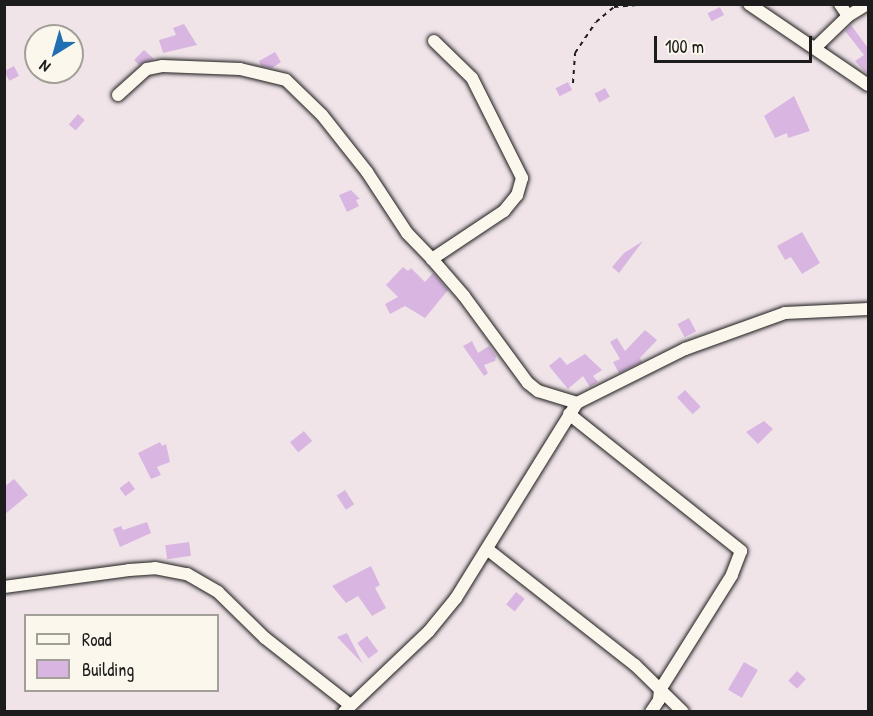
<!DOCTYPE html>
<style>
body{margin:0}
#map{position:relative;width:873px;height:716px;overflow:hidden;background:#f0e4e9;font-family:"Patrick Hand",sans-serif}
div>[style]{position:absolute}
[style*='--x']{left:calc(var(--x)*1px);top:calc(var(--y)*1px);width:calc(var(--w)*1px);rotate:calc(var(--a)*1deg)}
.building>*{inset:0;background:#d8b6e1;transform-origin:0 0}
.path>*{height:2px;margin-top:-1px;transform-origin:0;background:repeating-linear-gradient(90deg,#1c1c1c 0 4.5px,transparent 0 9px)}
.roads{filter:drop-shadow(0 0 2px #1c1c1c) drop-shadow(0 0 2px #1c1c1c)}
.minor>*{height:12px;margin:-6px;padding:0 6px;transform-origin:6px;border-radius:6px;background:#fbf7ec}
span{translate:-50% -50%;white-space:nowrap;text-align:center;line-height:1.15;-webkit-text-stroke:6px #fbf7ec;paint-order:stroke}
.frame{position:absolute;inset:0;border:6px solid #1c1c1c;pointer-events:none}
.legend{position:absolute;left:24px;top:614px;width:195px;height:78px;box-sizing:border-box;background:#fbf7ec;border:2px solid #a29f99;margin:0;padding:8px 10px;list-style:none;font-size:18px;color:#1c1c1c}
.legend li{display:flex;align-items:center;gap:12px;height:30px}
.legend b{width:30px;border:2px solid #a29f99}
.north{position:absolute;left:24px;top:24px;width:60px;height:60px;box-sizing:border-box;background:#fbf7ec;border:2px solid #a29f99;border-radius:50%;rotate:217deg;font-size:16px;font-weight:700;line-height:24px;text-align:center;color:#1c1c1c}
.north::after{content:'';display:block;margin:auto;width:21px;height:27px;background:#1f6fb2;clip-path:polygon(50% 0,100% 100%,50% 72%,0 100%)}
.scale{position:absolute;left:654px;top:36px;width:158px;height:27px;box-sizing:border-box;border:3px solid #1c1c1c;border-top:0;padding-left:8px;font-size:18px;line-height:21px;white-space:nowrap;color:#1c1c1c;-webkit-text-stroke:4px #fbf7ec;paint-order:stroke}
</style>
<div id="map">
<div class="building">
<i style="left:720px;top:7px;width:9px;height:14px;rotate:63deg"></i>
<i style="clip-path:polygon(184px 24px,197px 45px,163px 53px,159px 40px,176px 35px,173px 28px)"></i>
<i style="clip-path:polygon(851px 25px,868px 48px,868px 75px,855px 61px,864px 55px,845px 31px)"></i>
<i style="clip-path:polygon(144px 50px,154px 59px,139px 65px,134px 60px)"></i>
<i style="clip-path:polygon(275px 52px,281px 62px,272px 68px,261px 66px,259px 61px)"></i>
<i style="left:14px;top:66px;width:11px;height:11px;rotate:63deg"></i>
<i style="left:568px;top:82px;width:9px;height:14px;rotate:63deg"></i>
<i style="left:605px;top:88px;width:10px;height:12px;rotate:61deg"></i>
<i style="clip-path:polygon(794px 96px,810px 131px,788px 138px,787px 133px,775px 138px,764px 116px)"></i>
<i style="left:78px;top:114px;width:9px;height:14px;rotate:41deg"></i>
<i style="clip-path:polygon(351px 190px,360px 199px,356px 200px,359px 206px,347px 212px,339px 195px)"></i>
<i style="clip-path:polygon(802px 232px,820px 263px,802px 274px,791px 257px,785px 260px,777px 246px)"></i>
<i style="clip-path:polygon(643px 241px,619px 273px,612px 267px,624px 253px)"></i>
<i style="clip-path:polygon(403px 267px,408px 271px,411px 268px,425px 282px,433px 273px,448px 290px,425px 318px,405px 306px,390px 314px,385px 304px,398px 297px,386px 285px)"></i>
<i style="left:689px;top:318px;width:15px;height:13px;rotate:62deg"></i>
<i style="clip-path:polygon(645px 330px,657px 340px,640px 358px,642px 362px,619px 373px,613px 362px,620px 359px,610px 342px,617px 338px,625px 351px)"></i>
<i style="clip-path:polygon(472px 341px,478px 353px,489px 346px,496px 356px,495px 361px,484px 365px,488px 373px,484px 376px,463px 346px)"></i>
<i style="clip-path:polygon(585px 354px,602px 370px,593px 376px,598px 382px,590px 387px,583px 376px,568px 389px,549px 366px,560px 357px,567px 365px)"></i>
<i style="left:685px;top:390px;width:23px;height:11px;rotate:47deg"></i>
<i style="clip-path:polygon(764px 421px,773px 429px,758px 444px,746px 432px)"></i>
<i style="left:304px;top:431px;width:13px;height:18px;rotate:51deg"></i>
<i style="clip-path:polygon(160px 442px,162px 446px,166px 444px,170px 462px,157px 467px,161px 475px,151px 479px,138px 453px)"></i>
<i style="clip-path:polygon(14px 479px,28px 495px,4px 515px,4px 487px)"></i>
<i style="left:129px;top:481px;width:10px;height:12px;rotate:53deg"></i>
<i style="left:345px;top:490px;width:17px;height:10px;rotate:57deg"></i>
<i style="clip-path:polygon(147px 522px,151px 533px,120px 547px,113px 529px,121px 526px,123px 530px)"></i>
<i style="left:189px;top:542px;width:14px;height:24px;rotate:82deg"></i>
<i style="clip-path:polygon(371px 566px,380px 585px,375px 588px,386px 608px,372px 616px,358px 596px,346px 603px,332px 586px)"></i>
<i style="left:516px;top:592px;width:11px;height:16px;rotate:38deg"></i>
<i style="clip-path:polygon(347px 633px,363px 664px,337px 637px)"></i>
<i style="left:367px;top:636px;width:19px;height:12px;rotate:54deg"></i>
<i style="left:744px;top:662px;width:16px;height:32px;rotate:30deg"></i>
<i style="left:797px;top:671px;width:12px;height:13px;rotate:42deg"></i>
</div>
<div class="path">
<i style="--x:573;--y:83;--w:30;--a:-86"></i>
<i style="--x:575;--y:53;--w:37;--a:-56"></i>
<i style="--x:596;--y:22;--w:23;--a:-40"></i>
<i style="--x:614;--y:7;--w:37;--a:-5"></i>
</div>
<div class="roads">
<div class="minor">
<i style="--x:749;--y:4;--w:144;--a:34.2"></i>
<i style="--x:848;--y:16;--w:22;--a:-32"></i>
<i style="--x:434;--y:41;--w:53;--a:44.2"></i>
<i style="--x:472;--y:78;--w:112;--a:63.4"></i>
<i style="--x:522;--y:178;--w:18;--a:106"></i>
<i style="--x:517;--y:195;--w:21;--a:129"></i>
<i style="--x:504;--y:211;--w:87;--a:146.3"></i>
<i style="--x:432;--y:259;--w:49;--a:49.1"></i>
<i style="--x:464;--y:296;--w:108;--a:53.7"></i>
<i style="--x:528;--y:383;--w:13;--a:39"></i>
<i style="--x:538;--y:391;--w:41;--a:17.1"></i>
<i style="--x:816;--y:47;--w:45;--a:-44.1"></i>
<i style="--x:848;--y:16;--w:14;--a:-124"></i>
<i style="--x:118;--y:95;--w:39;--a:-42"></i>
<i style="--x:147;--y:69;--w:15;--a:-11"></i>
<i style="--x:162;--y:66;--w:78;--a:2.2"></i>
<i style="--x:240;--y:69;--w:47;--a:13.4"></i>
<i style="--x:286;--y:80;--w:50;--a:44.2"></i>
<i style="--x:322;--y:115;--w:73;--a:51.7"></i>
<i style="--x:367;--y:172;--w:73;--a:56.7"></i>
<i style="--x:407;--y:233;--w:36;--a:46"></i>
<i style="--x:569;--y:414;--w:220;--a:38.5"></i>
<i style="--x:741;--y:551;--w:26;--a:111"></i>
<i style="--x:732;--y:575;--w:136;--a:122.1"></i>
<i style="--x:660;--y:690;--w:10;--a:96"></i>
<i style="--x:659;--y:700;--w:14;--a:124"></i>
<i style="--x:487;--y:549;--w:188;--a:38.1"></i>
<i style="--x:635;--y:665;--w:67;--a:44.4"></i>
<i style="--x:4;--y:587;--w:126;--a:-7.7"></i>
<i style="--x:129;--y:570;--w:26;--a:-4"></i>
<i style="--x:155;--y:568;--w:33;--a:11"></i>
<i style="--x:187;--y:574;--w:36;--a:30"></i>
<i style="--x:218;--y:592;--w:66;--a:44.4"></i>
<i style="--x:265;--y:638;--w:108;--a:38.2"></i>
<i style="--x:344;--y:712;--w:117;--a:-43.6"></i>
<i style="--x:429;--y:631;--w:43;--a:-50.7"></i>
<i style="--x:456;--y:598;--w:229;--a:-58.2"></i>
<i style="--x:577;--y:403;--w:121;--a:-26.6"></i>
<i style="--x:685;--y:349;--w:106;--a:-19.8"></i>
<i style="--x:785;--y:313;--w:83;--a:-2.8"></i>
</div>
</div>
<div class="frame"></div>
<ul class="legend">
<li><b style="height:8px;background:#fbf7ec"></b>Road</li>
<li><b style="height:16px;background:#d8b6e1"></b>Building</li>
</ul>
<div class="north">N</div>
<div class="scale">100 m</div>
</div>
